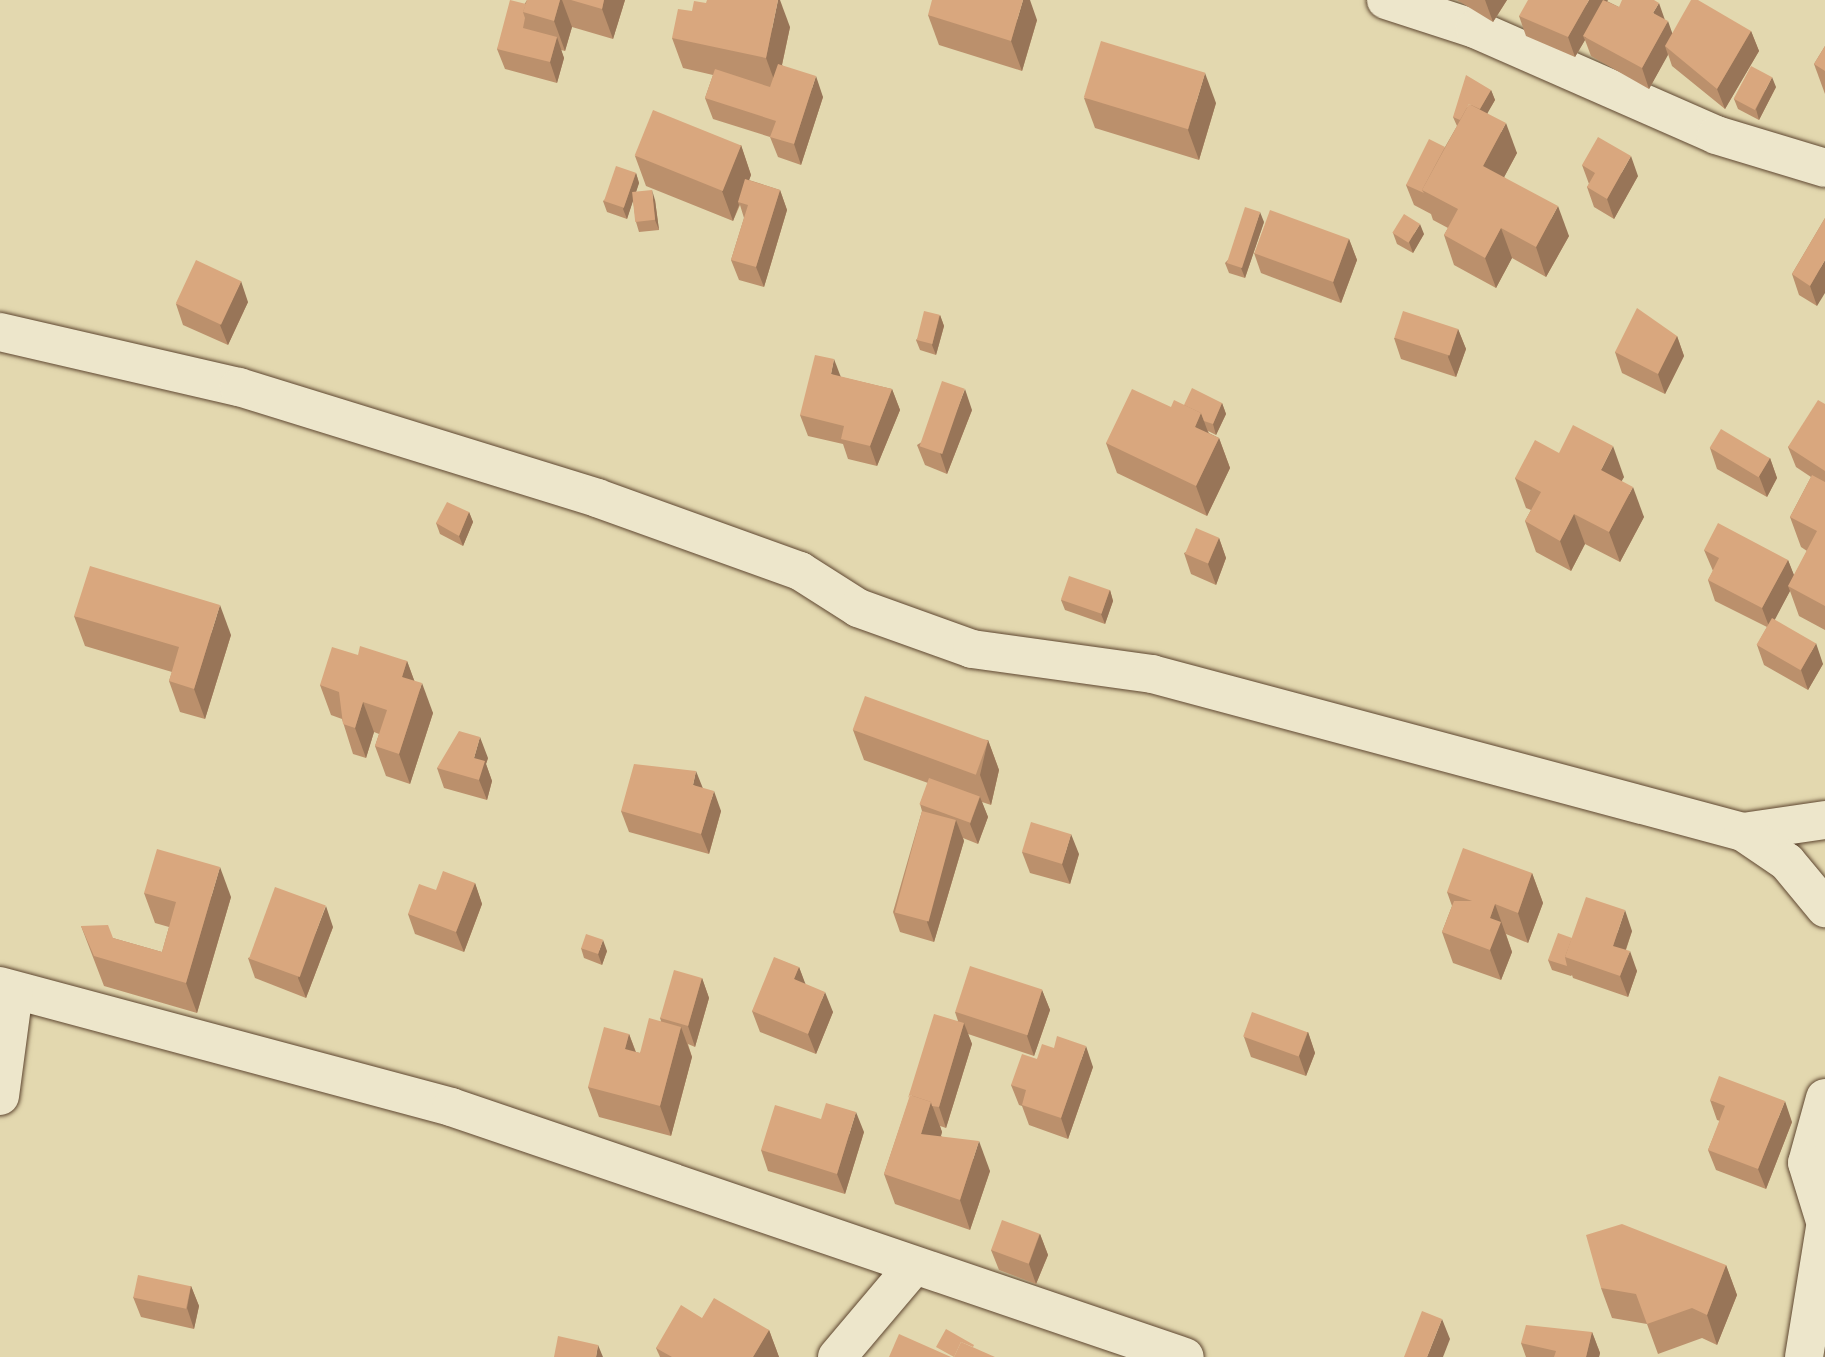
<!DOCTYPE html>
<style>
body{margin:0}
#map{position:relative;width:1825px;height:1357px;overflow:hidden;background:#e3d8af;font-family:"Gentium Book Plus",serif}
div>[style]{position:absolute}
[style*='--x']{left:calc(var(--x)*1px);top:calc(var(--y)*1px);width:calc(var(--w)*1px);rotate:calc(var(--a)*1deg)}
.roads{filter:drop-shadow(0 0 2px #5e4630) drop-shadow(0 0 2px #5e4630)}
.minor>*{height:38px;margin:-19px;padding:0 19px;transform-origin:19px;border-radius:19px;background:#ede6cb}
.wall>*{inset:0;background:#bb906c}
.shaded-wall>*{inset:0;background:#987558}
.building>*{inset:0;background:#d9a77e;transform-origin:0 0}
span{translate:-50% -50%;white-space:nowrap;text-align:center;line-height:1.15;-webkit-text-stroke:8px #ede6cb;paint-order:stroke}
</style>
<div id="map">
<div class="roads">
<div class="minor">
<i style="--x:1386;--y:0;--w:94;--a:18"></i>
<i style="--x:1475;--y:29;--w:263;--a:23.7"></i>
<i style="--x:1716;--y:135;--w:114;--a:16.8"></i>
<i style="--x:0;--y:332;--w:245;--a:13"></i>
<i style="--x:239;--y:387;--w:375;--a:17.2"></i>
<i style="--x:597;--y:498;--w:216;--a:19.8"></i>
<i style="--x:800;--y:571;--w:69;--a:32.5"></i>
<i style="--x:858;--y:608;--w:121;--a:19.8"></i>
<i style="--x:972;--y:649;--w:182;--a:7.9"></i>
<i style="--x:1152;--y:674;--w:612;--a:14.97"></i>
<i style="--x:1743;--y:832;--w:83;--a:-8.3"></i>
<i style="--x:1743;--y:832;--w:53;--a:34.3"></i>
<i style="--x:1787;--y:862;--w:60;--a:50.4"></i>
<i style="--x:0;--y:986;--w:467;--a:15"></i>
<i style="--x:451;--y:1107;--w:775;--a:18.81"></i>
<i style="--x:0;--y:1096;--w:106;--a:-82.4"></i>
<i style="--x:1825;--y:1098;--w:67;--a:105.5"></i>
<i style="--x:1807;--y:1163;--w:61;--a:72.8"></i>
<i style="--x:837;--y:1357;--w:118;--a:-49.8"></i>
<i style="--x:1804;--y:1357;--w:132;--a:-80.8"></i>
</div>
</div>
<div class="wall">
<i style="clip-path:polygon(527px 0,625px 0,613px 39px,572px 27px,565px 51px,561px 50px,564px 58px,557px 83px,505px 69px,497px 49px)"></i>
<i style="clip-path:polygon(1457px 0,1507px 0,1493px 22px)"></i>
<i style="clip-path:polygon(1607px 1px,1619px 7px,1665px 20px,1672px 33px,1751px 31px,1759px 51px,1725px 109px,1672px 66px,1668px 54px,1649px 89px,1591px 56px,1585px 40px,1575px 57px,1526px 36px,1519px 16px)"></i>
<i style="clip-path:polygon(928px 15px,1037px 20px,1022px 71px,939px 45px)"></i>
<i style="clip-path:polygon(790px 27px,782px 65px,823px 97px,801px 165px,778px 157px,770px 137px,713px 119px,705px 98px,713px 75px,683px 68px,672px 38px)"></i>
<i style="clip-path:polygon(1825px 46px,1825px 94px,1814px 64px)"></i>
<i style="clip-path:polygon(1776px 87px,1759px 120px,1738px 109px,1734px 99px)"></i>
<i style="clip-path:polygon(1491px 90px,1495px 100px,1487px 113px,1517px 153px,1504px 177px,1569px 236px,1546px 277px,1512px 258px,1496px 288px,1454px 265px,1444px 235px,1448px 228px,1433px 220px,1431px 214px,1414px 205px,1406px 185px,1445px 147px,1457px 126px,1453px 117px)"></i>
<i style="clip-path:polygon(1084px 98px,1216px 103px,1199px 160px,1095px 128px)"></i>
<i style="clip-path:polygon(741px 145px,751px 175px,749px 180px,780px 190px,787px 210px,764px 287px,739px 280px,731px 260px,744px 218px,740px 205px,733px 221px,646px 186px,635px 156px)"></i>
<i style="clip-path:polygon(1582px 165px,1638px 176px,1614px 219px,1594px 207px,1587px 187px,1589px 184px)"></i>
<i style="clip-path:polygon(636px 173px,639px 183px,636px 192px,655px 200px,659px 230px,639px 232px,636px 222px,633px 200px,627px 219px,607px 212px,603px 201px)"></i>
<i style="clip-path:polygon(1825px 218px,1817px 306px,1799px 295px,1792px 274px)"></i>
<i style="clip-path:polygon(1264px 222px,1245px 278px,1229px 273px,1225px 263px)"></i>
<i style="clip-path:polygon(1393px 233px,1424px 234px,1413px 253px,1397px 244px)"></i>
<i style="clip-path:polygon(1349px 239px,1357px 260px,1341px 303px,1261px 273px,1254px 253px)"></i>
<i style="clip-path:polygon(248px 302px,228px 345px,183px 325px,176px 304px)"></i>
<i style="clip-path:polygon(940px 315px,944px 326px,936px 355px,920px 350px,916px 340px)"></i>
<i style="clip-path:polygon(1458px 329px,1466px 349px,1456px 377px,1401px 359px,1394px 338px)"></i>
<i style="clip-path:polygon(1677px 336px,1684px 356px,1665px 394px,1622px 373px,1615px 352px)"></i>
<i style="clip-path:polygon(841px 377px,892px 389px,900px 410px,877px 466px,848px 459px,843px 444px,808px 436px,800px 415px)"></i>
<i style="clip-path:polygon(1222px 403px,1226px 414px,1216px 435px,1208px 431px,1209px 433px,1219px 438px,1230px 468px,1207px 516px,1117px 473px,1106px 443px,1171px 407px,1184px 405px)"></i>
<i style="clip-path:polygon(1825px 404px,1825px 630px,1799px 616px,1790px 591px,1774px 620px,1823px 664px,1808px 690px,1764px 665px,1757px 645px,1767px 627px,1715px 601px,1708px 580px,1713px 571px,1704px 550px,1788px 560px,1794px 576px,1807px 551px,1801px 547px,1790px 517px,1811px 477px,1796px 467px,1788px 447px)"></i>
<i style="clip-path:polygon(972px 410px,947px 474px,925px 465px,917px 445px)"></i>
<i style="clip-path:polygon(1710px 448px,1770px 458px,1777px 478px,1767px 497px,1717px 469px)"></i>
<i style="clip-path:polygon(1559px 453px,1624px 477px,1621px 481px,1644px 517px,1620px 562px,1585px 544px,1571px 571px,1536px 552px,1525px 521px,1531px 510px,1526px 508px,1515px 478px)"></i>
<i style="clip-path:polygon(469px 512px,473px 522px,463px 546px,440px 534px,436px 523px)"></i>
<i style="clip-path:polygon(1219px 538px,1226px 558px,1216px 585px,1191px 574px,1184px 553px)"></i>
<i style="clip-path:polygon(1110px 590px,1113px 601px,1105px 624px,1065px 610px,1061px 600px)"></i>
<i style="clip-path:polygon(74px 616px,231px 635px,205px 719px,180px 712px,169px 681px,172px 672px,85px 646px)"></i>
<i style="clip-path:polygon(358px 655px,407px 661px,414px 680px,433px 713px,410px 784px,386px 776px,375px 746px,379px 734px,374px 732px,366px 758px,353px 754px,342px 719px,331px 715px,320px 685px)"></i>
<i style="clip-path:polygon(853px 730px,988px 740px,999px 770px,991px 805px,982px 802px,988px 817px,978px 844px,963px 838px,964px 841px,934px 942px,900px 932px,893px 912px,922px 811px,920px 804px,928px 783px,864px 760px)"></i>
<i style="clip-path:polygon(488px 758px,486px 764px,492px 781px,487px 800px,444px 788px,437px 768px)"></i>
<i style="clip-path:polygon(702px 788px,721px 811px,709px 854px,629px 832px,621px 811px)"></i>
<i style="clip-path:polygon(1022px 852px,1079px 854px,1070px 884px,1030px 873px)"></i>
<i style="clip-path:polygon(1532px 873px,1543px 903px,1528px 943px,1506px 934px,1512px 952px,1501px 980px,1453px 963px,1442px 932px,1452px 906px,1447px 892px)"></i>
<i style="clip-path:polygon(475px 883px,482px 904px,464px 952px,415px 934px,408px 914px,436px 890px)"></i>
<i style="clip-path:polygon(144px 893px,231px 897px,197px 1013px,104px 986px,81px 926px,113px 938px,162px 952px,169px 927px,155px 923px)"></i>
<i style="clip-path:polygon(333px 927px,306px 998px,255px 978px,248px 958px)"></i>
<i style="clip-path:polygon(1632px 931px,1626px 950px,1637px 971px,1628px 997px,1573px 978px,1572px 975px,1571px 976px,1552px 970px,1548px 960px,1572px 938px)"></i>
<i style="clip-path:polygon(581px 948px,607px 951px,602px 965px,584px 958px)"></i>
<i style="clip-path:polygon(799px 967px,805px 984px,833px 1012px,816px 1054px,760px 1032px,752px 1011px)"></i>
<i style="clip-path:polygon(702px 978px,709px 998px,695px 1047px,688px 1044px,692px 1057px,671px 1136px,599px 1117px,588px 1087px,629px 1034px,636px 1052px,640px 1053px,661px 1021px,660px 1018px)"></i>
<i style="clip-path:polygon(1042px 990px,1050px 1010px,1034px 1056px,968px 1034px,972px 1044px,946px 1128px,940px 1126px,942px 1132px,941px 1136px,990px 1171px,970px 1230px,895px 1204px,884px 1174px,909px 1100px,958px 1021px,955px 1012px)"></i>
<i style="clip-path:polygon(1308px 1032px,1315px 1053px,1306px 1076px,1251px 1057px,1244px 1037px)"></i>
<i style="clip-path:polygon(1054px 1048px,1093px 1067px,1068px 1139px,1029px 1125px,1022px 1106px,1019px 1105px,1011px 1085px,1037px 1059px)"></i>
<i style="clip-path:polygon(1710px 1100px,1792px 1122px,1766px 1189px,1716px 1170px,1708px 1150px,1720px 1121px,1717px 1120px)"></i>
<i style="clip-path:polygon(864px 1132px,845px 1194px,768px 1171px,761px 1150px)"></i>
<i style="clip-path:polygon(1040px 1234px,1048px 1255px,1036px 1284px,999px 1270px,991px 1250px)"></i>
<i style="clip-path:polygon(1726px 1265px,1737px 1295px,1717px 1345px,1702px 1338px,1658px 1354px,1647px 1324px,1612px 1318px,1601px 1288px)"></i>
<i style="clip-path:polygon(191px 1286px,199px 1306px,194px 1329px,141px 1317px,133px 1297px)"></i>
<i style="clip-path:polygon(702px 1318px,769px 1330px,779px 1357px,660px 1357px,656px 1348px)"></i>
<i style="clip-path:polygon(1592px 1332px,1600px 1353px,1599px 1357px,1526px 1357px,1521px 1343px)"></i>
</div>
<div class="shaded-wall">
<i style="clip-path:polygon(560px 0,562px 0,572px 27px,565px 51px,554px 21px)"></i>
<i style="clip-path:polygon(604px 0,625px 0,613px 39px,602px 9px)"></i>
<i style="clip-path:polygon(778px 0,780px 0,790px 27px,777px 88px,766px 58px)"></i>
<i style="clip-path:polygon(1023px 0,1030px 0,1037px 20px,1022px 71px,1011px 41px)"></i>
<i style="clip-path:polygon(1485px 0,1507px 0,1493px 22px)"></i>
<i style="clip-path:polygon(1589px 0,1608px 0,1586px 38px,1583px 36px,1585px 40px,1575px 57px,1568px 37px)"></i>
<i style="clip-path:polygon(1659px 3px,1666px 23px,1653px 13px)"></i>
<i style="clip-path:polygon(1668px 21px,1675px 41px,1665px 46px,1668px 55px,1649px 89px,1642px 68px)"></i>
<i style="clip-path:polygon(1751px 31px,1759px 51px,1725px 109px,1717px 89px)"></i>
<i style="clip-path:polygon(557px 37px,564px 58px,557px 83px,550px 62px)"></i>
<i style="clip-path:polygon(1205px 73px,1216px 103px,1199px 160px,1188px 130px)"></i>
<i style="clip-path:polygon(816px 76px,823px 97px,801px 165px,794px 144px)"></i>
<i style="clip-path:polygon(1772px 77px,1776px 87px,1759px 120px,1756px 109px)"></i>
<i style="clip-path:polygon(1491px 90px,1495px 100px,1474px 137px,1470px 126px)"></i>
<i style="clip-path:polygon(1506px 123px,1517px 153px,1494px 196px,1483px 166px)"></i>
<i style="clip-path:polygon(741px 145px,751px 175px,741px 202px,738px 202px,739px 205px,733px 221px,722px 191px)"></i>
<i style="clip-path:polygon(1631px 156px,1638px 176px,1614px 219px,1607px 199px)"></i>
<i style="clip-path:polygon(636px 173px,639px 183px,627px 219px,623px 209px)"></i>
<i style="clip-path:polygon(652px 190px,655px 200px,659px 230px,655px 220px)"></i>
<i style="clip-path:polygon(780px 190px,787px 210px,764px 287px,756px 267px)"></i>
<i style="clip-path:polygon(1558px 206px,1569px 236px,1546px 277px,1536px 247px)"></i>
<i style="clip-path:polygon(1260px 212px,1264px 222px,1245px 278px,1241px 268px)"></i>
<i style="clip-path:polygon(1420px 224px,1424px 234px,1413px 253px,1409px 242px)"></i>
<i style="clip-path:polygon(1501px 228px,1512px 258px,1496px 288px,1485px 258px)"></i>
<i style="clip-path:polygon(1349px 239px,1357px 260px,1341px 303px,1333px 282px)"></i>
<i style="clip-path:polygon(1825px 260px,1825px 293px,1817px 306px,1810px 286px)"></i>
<i style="clip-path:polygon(241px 281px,248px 302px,228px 345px,220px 325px)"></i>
<i style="clip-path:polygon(940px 315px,944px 326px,936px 355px,932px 345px)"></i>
<i style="clip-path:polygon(1458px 329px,1466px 349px,1456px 377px,1448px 357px)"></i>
<i style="clip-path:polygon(1677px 336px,1684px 356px,1665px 394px,1658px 374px)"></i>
<i style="clip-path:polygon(834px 359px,842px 380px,831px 374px)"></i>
<i style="clip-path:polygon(892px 389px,900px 410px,877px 466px,870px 446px)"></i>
<i style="clip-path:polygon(965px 389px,972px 410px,947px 474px,940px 453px)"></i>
<i style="clip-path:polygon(1222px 403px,1226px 414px,1216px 435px,1213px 424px)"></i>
<i style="clip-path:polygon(1201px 413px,1212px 443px,1195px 427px)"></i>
<i style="clip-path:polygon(1219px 438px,1230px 468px,1207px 516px,1196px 486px)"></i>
<i style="clip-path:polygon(1613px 446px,1624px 477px,1611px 500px,1601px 470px)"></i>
<i style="clip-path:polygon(1770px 458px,1777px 478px,1767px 497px,1759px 476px)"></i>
<i style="clip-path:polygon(1633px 487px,1644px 517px,1620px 562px,1609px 532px)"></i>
<i style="clip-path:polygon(469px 512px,473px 522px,463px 546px,459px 536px)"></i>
<i style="clip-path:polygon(1574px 514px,1585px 544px,1571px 571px,1560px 541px)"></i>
<i style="clip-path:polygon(1219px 538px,1226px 558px,1216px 585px,1208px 564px)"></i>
<i style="clip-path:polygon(1788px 560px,1796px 580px,1788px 586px,1790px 591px,1770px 629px,1762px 608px)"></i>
<i style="clip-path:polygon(1110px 590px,1113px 601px,1105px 624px,1101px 614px)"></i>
<i style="clip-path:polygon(220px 605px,231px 635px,205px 719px,194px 689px)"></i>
<i style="clip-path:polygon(1816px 643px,1823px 664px,1808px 690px,1801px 670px)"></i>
<i style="clip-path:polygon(407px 661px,418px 691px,402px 677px)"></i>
<i style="clip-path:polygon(422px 683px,433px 713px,410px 784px,399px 754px)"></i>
<i style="clip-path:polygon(363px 702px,374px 732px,366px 758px,355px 728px)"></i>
<i style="clip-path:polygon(480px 737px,488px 758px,486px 764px,492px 781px,487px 800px,479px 780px,474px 758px)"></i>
<i style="clip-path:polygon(988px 740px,999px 770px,991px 805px,980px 775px)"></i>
<i style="clip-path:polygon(696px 771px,704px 791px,693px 785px)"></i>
<i style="clip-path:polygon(714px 791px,721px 811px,709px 854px,701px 834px)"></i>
<i style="clip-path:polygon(980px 797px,988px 817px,978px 844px,970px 824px)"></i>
<i style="clip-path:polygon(956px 820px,964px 841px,934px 942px,927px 922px)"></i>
<i style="clip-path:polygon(1071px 834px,1079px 854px,1070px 884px,1062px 864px)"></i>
<i style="clip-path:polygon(220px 867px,231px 897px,197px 1013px,186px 983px)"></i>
<i style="clip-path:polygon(1532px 873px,1543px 903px,1528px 943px,1518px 913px)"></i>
<i style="clip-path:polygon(475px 883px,482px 904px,464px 952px,456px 932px)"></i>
<i style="clip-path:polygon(1495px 904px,1512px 952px,1501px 980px,1490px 950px,1490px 918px)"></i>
<i style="clip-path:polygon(326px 906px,333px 927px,306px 998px,298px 978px)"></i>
<i style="clip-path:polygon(1625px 910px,1632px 931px,1620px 966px,1613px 946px)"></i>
<i style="clip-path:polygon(603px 940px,607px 951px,602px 965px,598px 954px)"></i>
<i style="clip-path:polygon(1630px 951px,1637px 971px,1628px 997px,1620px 976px)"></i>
<i style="clip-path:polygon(799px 967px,807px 988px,794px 979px)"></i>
<i style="clip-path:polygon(702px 978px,709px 998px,695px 1047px,688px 1026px)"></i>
<i style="clip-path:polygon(1042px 990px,1050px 1010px,1034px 1056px,1027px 1036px)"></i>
<i style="clip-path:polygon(825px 992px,833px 1012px,816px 1054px,808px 1034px)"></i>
<i style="clip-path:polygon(964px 1023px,972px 1044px,946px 1128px,939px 1107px)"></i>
<i style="clip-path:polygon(681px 1027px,692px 1057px,671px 1136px,660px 1106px)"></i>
<i style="clip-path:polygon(1308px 1032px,1315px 1053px,1306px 1076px,1299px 1056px)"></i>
<i style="clip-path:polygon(629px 1034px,640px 1064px,625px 1049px)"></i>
<i style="clip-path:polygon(1086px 1046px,1093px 1067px,1068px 1139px,1061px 1118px)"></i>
<i style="clip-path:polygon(1785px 1101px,1792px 1122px,1766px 1189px,1758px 1169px)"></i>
<i style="clip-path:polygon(931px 1102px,942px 1132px,932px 1164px,921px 1134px)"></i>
<i style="clip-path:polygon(856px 1112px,864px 1132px,845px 1194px,837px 1174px)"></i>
<i style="clip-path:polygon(979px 1141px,990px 1171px,970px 1230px,960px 1200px)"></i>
<i style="clip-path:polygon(1040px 1234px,1048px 1255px,1036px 1284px,1029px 1264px)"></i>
<i style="clip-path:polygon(1726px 1265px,1737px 1295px,1717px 1345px,1707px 1315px)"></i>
<i style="clip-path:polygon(191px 1286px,199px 1306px,194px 1329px,187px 1308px)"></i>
<i style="clip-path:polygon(1442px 1319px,1450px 1339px,1443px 1357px,1427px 1357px)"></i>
<i style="clip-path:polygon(769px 1330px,779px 1357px,753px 1357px)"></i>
<i style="clip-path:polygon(1592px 1332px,1600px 1353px,1599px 1357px,1586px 1357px)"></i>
<i style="clip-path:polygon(598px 1345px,603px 1357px,596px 1357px)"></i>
</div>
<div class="building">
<i style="clip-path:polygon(510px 0,526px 4px,523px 12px,525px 18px,523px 28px,557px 37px,550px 62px,497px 49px)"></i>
<i style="clip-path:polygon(527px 0,560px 0,554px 21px,523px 12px)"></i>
<i style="clip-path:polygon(571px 0,604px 0,602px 9px)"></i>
<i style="clip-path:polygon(707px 0,778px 0,766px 58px,672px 38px,678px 9px,692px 11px,694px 1px,706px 3px)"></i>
<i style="clip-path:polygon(932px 0,1023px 0,1011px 41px,928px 15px)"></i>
<i style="clip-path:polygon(1528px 0,1589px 0,1568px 37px,1519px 16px)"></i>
<i style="clip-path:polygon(1603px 0,1619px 7px,1622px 0,1654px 0,1659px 3px,1653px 13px,1668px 21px,1642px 68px,1583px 36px)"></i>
<i style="clip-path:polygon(1691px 0,1698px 0,1751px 31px,1717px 89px,1665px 46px)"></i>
<i style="left:1101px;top:41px;width:109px;height:59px;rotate:17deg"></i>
<i style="clip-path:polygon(1825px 46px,1825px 71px,1814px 64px)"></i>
<i style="clip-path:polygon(778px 64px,816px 76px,794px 144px,770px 137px,776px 121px,705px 98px,715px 69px,770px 87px)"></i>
<i style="left:1751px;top:66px;width:24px;height:37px;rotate:28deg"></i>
<i style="clip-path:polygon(1466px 75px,1491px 90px,1480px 109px,1469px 104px,1460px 120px,1453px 117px)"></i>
<i style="clip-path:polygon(1469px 104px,1506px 123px,1483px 166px,1558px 206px,1536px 247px,1501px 228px,1485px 258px,1444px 235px,1458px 209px,1422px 190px)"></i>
<i style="left:653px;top:110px;width:95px;height:49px;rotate:22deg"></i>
<i style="clip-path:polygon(1598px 137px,1631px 156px,1607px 199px,1587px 187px,1595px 173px,1582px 165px)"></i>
<i style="clip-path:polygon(1429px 139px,1445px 147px,1422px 190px,1424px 193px,1406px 185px)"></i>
<i style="left:616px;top:166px;width:21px;height:37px;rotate:19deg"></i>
<i style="clip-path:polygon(745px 179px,780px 190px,756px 267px,731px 260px,748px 205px,738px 202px)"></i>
<i style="left:652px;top:190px;width:30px;height:20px;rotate:84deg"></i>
<i style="left:1245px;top:207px;width:16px;height:59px;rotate:18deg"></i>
<i style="left:1270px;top:210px;width:84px;height:46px;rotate:20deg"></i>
<i style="left:1404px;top:214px;width:19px;height:22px;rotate:32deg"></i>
<i style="clip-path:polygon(1825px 218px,1825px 260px,1810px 286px,1792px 274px)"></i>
<i style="left:196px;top:260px;width:50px;height:48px;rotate:25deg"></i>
<i style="clip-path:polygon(1637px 308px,1677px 336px,1658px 374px,1615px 352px)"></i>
<i style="left:924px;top:311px;width:16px;height:30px;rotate:14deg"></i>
<i style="left:1403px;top:311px;width:58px;height:28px;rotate:18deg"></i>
<i style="clip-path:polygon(815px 355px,834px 359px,831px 374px,892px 389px,870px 446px,841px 439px,844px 426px,800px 415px)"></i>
<i style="left:942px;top:381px;width:24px;height:69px;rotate:19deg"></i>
<i style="clip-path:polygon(1192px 388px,1222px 403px,1213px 424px,1204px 421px,1201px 413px,1184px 405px)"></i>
<i style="clip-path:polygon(1132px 389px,1171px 407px,1174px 400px,1201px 413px,1195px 427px,1219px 438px,1196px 486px,1106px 443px)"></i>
<i style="clip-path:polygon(1818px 400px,1825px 404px,1825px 471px,1788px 447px)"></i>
<i style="clip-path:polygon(1573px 425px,1613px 446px,1601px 470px,1633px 487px,1609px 532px,1574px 514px,1560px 541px,1525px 521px,1541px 492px,1515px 478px,1535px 440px,1559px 453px)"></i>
<i style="left:1721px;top:429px;width:57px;height:22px;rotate:31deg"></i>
<i style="clip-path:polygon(1812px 475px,1825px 482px,1825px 606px,1788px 586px,1817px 531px,1790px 517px)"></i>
<i style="clip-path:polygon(447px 502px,469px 512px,459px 536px,436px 523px)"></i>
<i style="clip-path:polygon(1718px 523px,1788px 560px,1762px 608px,1708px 580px,1719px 558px,1704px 550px)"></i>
<i style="left:1196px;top:528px;width:25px;height:28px;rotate:23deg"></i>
<i style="clip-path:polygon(90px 566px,220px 605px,194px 689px,169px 681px,179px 647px,74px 616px)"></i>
<i style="left:1069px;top:576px;width:43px;height:25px;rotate:19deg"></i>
<i style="left:1772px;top:618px;width:51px;height:31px;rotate:30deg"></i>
<i style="clip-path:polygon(360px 646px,407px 661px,402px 677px,422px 683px,399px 754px,375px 746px,387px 710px,363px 702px,355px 728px,343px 724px,339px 692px,320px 685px,332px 647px,358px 655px)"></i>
<i style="left:865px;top:696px;width:131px;height:36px;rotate:20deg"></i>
<i style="clip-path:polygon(459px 731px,480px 737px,474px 758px,485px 761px,479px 780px,437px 768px)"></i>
<i style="clip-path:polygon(634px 764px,696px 771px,693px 785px,714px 791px,701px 834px,621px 811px)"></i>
<i style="left:929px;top:778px;width:54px;height:28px;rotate:20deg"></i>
<i style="left:922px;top:811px;width:35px;height:105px;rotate:15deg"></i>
<i style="left:1031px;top:822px;width:42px;height:31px;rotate:17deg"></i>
<i style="clip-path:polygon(1463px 848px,1532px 873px,1518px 913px,1495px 904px,1490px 918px,1501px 922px,1490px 950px,1442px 932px,1454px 901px,1472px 901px,1447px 892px)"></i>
<i style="clip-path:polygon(157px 849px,220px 867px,186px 983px,94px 956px,81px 926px,108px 925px,113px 938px,162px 952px,176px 902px,144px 893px)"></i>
<i style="clip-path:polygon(443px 871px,475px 883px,456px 932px,408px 914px,419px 884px,436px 890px)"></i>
<i style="left:275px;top:887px;width:54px;height:76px;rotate:20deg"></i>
<i style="clip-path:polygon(1586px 897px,1625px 910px,1613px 946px,1630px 951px,1620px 976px,1565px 957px)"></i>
<i style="clip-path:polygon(1558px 933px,1572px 938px,1565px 957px,1567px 966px,1548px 960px)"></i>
<i style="left:586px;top:934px;width:18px;height:15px;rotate:19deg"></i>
<i style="clip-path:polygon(774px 957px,799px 967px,794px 979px,825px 992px,808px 1034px,752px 1011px)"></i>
<i style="left:970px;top:966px;width:76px;height:48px;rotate:18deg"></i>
<i style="left:674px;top:970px;width:29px;height:50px;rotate:16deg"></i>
<i style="left:1252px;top:1012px;width:59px;height:26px;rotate:20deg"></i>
<i style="clip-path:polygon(934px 1014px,964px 1023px,939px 1107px,932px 1106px,931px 1102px,910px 1095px,908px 1098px)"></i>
<i style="clip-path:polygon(649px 1018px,681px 1027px,660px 1106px,588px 1087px,604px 1027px,629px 1034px,625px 1049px,640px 1053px)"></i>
<i style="clip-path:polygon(1057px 1036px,1086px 1046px,1061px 1118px,1022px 1105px,1026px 1090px,1011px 1085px,1022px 1054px,1037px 1059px,1042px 1044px,1054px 1048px)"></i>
<i style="clip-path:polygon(1719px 1076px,1785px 1101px,1758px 1169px,1708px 1150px,1725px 1106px,1710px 1100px)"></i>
<i style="clip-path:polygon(910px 1095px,931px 1102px,921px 1134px,979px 1141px,960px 1200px,884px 1174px)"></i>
<i style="clip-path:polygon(826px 1103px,856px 1112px,837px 1174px,761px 1150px,775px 1105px,821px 1119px)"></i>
<i style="left:1002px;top:1220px;width:40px;height:32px;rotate:20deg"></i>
<i style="clip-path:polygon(1622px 1224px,1726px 1265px,1707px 1315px,1692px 1308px,1647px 1324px,1636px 1294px,1601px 1288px,1586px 1235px)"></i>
<i style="left:138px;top:1275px;width:54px;height:23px;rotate:12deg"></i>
<i style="clip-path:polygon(714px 1298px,769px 1330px,753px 1357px,672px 1357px,656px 1348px,681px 1305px,702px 1318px)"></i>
<i style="clip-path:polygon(1422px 1311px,1442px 1319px,1427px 1357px,1404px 1357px)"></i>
<i style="clip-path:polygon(1526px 1325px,1592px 1332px,1586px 1357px,1554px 1357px,1556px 1351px,1521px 1343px)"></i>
<i style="clip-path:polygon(946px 1329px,974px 1345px,973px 1347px,961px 1342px,954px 1357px,936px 1347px)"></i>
<i style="clip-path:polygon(899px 1334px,951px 1357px,889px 1357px)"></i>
<i style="clip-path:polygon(558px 1336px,598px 1345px,596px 1357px,554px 1357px)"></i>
<i style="clip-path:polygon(961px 1342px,995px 1357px,954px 1357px)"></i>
</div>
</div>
